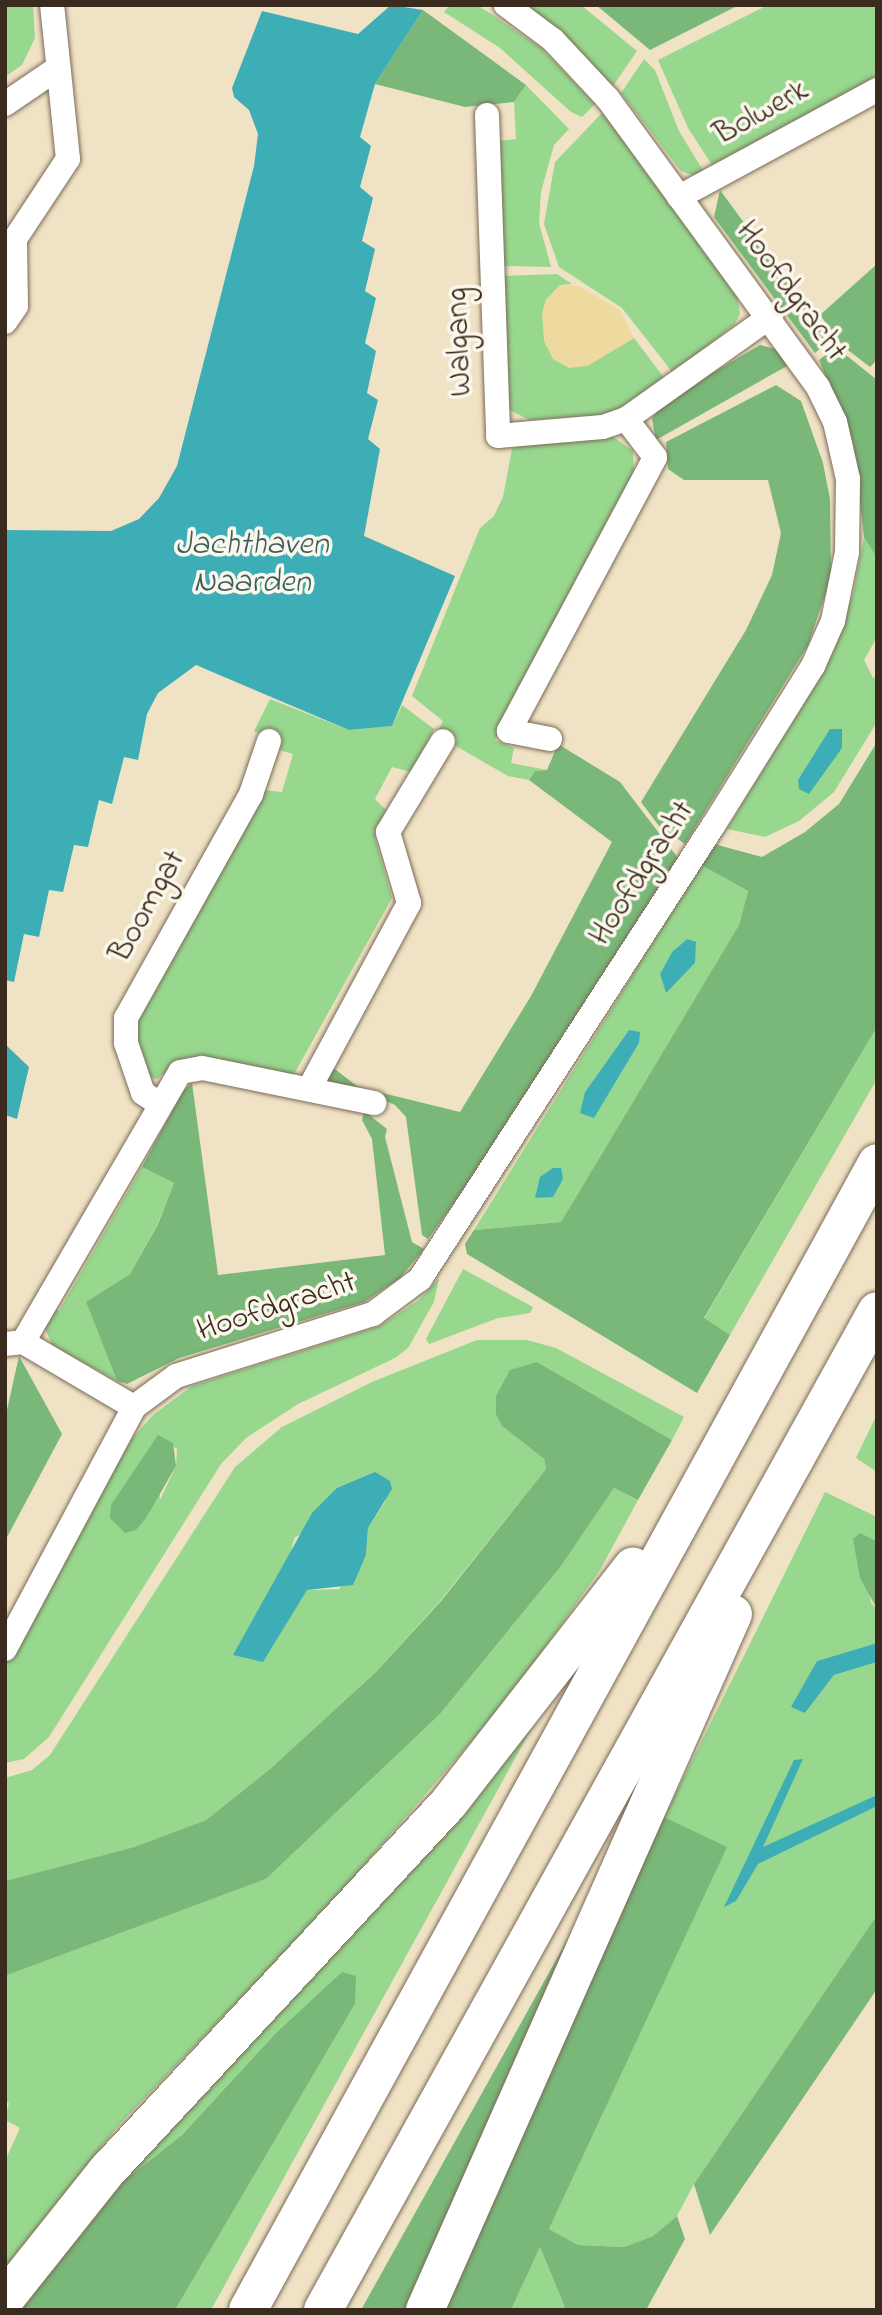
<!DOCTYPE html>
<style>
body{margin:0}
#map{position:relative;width:882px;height:2315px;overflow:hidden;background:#f0e2c4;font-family:"Indie Flower",sans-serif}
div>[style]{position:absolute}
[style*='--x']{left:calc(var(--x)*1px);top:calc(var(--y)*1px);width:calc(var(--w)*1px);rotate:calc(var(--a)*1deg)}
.green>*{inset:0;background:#97d88e}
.forest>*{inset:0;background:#79b879}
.sand>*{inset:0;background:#eeda9e}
.water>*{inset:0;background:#3daeb6}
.roads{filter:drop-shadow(0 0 2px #7a6a58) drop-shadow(0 0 2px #7a6a58)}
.street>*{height:24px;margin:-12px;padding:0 12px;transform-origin:12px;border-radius:12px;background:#fff}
.highway>*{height:38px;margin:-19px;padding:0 19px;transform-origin:19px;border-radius:19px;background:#fff}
span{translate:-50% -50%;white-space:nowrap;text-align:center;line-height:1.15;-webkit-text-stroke:7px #fbf7ec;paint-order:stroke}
.street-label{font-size:32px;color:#3b2a1e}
.water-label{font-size:33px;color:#3c5f5b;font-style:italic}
.frame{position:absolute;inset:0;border:7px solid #3b2a1e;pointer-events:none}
</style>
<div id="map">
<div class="green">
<i style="clip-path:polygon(5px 5px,33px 5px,35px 38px,22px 65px,5px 77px)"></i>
<i style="clip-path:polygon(450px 5px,477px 5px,496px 17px,541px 48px,595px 104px,582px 117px,571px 112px,500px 48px,444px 12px)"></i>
<i style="clip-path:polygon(525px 5px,581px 5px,637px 51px,613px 86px,575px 46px)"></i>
<i style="clip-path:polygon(768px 5px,877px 5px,877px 75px,812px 115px,712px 165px,688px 128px,658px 60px)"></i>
<i style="clip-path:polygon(644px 59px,655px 70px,679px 131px,704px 172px,692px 175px,681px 171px,621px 93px)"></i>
<i style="clip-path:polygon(526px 85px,569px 129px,554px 145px,541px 192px,539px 223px,551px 267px,504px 266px,498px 141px,516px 139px,514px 102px)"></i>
<i style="clip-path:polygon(602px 113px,735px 283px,740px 314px,734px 325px,673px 373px,622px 308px,559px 267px,544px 224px,555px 162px)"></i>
<i style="clip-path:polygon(557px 274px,572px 284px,560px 285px,546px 300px,542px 314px,587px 366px,634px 338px,665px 379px,617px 414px,530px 420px,507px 409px,500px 276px)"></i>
<i style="clip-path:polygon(612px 436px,633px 451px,634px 473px,495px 740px,514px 748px,511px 763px,547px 770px,535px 771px,529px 780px,508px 776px,454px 745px,457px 739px,439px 729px,443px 721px,412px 696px,480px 528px,494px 516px,503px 497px,512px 449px,519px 443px)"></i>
<i style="clip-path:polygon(864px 537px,877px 558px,877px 637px,864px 660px,873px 678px,877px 675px,877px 722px,834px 792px,799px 821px,765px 837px,727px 829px,822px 674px,853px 595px)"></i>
<i style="clip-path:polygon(270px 699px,349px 730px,392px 726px,402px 705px,434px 729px,411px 772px,392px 767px,375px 799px,389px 813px,375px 838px,392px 898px,293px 1076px,198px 1057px,179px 1061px,157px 1079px,151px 1078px,134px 1028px,263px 790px,282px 792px,293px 754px,276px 749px,278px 740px,254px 731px)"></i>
<i style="clip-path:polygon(evenodd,701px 865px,748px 891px,739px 925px,561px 1222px,474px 1230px,701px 865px,687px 939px,695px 963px,666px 992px,660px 974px,672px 952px,687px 939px,701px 865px,629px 1030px,639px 1043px,594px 1117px,585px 1092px,629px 1030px)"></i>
<i style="clip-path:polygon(877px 1027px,877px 1079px,730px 1335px,704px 1319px)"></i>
<i style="clip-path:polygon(142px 1167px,174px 1183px,158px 1223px,130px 1274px,86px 1302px,117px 1381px,52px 1345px,44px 1326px,51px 1307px,59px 1311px)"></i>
<i style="clip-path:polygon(463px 1269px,533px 1307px,530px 1313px,498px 1318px,429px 1344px,426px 1339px)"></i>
<i style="clip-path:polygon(evenodd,439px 1278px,434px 1302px,408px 1348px,395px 1358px,298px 1404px,246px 1438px,221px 1464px,49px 1737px,24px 1759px,5px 1763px,5px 1665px,130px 1441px,153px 1415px,192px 1386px,380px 1326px,419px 1300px,439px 1278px,158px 1436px,177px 1449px,176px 1466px,160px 1500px,158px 1436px)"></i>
<i style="clip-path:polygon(evenodd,477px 1340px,527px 1340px,556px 1348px,684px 1417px,672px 1440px,537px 1362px,502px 1426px,544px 1459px,546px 1469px,440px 1601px,376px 1672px,270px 1769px,206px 1820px,134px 1847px,5px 1881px,5px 1778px,32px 1770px,50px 1755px,235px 1467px,282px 1427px,372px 1382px,477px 1340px,386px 1500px,368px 1528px,366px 1555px,339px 1589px,307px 1590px,290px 1553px,295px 1537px,386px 1500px)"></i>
<i style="clip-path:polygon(877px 1414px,877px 1472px,856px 1458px)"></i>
<i style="clip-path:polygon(614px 1488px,638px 1500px,600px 1570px,510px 1697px,322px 1913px,118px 2126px,5px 2268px,5px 2161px,20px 2128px,5px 2120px,9px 2103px,5px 2101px,5px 1976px,266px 1879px,440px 1714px,561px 1566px)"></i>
<i style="clip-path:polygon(825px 1492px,877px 1517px,877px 1541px,860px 1533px,871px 1603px,877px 1609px,877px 1643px,817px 1661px,805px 1713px,834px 1675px,877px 1662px,877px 1915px,694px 2184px,677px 2216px,653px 2236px,624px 2247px,578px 2245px,549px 2229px,726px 1848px,664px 1817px)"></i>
<i style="clip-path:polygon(539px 1715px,211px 2310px,175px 2310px,355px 2004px,355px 1976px,274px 2035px,182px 2135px,101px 2199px)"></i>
<i style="clip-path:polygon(540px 2247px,566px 2310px,511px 2310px)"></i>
</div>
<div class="forest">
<i style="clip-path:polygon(596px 5px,739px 5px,650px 50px)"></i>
<i style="clip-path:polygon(423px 10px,526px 85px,514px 102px,465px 107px,375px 84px)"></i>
<i style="clip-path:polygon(720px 190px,830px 340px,815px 353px,714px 217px)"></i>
<i style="clip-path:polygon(877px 264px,877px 360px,870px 367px,844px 347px,820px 315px)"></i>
<i style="clip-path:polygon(760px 345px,779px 350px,787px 366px,656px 440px,652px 419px,663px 402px)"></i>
<i style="clip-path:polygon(836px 347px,877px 380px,877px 558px,864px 537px,853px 442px,819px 360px)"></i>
<i style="clip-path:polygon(776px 385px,801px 401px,823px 463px,830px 499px,831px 577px,808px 645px,685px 844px,659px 826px,641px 802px,746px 630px,772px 575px,781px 533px,768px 480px,684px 480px,668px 469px,666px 442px)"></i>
<i style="clip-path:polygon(877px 742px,877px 1027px,704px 1318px,730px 1335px,697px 1393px,467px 1254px,465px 1244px,474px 1230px,561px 1222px,739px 925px,748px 891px,701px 865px,714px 844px,762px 857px,805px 832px,839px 804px)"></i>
<i style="clip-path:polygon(558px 744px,620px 782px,678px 858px,492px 1150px,428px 1239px,422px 1235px,406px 1117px,395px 1105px,375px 1096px,325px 1083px,331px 1066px,358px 1087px,460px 1112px,531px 996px,612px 842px,529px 780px,535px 771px,547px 770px)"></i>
<i style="clip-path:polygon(192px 1083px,218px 1275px,385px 1255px,372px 1139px,362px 1120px,364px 1111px,387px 1129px,385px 1137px,412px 1242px,424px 1249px,400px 1278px,364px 1302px,179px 1358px,127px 1384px,117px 1381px,86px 1302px,130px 1274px,158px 1224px,174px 1183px,142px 1167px,183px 1091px)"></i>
<i style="clip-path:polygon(19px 1356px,62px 1434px,5px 1541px,5px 1419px)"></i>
<i style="clip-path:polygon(537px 1362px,672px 1440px,638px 1500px,614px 1488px,561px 1566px,440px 1714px,266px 1879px,5px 1976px,5px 1881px,134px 1847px,206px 1820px,270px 1769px,376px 1672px,441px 1601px,546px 1469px,544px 1459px,502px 1426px,496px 1414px,496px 1396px,510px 1370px)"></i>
<i style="clip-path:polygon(158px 1435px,173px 1443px,176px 1466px,146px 1518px,136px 1530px,125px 1533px,110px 1518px,111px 1505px)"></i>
<i style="clip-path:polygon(860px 1533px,877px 1541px,877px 1609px,860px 1578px,853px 1539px)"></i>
<i style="clip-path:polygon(664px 1817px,727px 1847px,549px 2229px,578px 2245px,624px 2247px,653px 2236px,677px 2216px,685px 2239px,646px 2310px,566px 2310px,540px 2247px,511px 2310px,443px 2310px)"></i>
<i style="clip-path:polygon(594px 1892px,407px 2310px,361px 2310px)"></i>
<i style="clip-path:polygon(877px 1915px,877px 1989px,710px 2235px,694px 2184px)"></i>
<i style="clip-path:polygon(342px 1972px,356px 1976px,355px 2004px,175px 2310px,19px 2310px,101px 2199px,182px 2135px,274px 2035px)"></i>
</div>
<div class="sand">
<i style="clip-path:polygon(560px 285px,579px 286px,620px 310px,634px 338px,587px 366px,569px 368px,553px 359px,544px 341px,542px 314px,546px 300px)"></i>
</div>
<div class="water">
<i style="clip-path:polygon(391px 5px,423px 10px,375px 84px,360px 137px,371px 146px,360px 187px,373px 198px,362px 241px,375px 249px,365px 291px,376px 298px,365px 343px,376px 351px,367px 393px,378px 400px,368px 439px,380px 449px,364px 536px,455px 576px,392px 726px,349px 730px,196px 665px,158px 693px,147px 714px,138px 760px,124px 757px,112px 804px,99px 800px,88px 847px,74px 845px,63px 892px,49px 890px,39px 937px,24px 934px,14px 982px,5px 980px,5px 530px,111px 531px,139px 519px,159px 498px,177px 466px,254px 166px,258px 134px,249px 110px,234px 97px,232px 88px,262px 11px,358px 34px)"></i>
<i style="clip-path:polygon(830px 729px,842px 729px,842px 748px,809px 794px,799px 789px,798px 780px)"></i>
<i style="clip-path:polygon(687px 939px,696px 942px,695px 963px,666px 993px,660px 974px,672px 952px)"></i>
<i style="clip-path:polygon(629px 1030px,640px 1032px,639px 1043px,594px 1118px,580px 1113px,585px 1092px)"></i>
<i style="clip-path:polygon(5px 1044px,29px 1067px,17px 1119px,5px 1115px)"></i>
<i style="clip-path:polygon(553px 1168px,561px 1168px,563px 1179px,553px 1197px,535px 1198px,540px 1177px)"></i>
<i style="clip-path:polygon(375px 1472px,390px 1481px,392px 1489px,368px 1528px,366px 1555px,353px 1585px,307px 1590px,263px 1662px,233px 1655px,312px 1513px,337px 1488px)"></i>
<i style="clip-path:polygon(877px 1643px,877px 1662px,834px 1675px,805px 1713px,791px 1707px,817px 1661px)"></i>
<i style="clip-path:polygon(803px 1759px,763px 1847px,877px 1795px,877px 1806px,758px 1864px,736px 1901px,724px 1907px,794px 1760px)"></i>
</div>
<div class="roads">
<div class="street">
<i style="--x:5;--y:104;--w:64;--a:-34.2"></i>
<i style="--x:487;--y:115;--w:321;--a:88"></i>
<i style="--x:498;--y:436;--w:105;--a:-4.9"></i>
<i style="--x:603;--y:427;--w:24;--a:-19"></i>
<i style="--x:626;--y:419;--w:178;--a:-35.4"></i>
<i style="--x:679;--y:197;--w:225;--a:-28.4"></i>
<i style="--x:5;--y:322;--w:19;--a:-55"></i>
<i style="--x:16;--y:306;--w:67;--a:-90.9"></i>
<i style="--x:15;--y:239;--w:96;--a:-56.5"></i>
<i style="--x:68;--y:159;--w:155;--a:-95.9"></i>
<i style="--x:550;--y:739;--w:42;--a:-169"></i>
<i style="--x:509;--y:731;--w:310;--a:-61.9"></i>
<i style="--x:655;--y:457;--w:48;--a:-127.3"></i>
<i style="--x:309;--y:1089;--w:211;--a:-61.7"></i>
<i style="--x:409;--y:903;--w:74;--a:-106.5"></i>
<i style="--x:388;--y:832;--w:106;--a:-58.9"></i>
<i style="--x:158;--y:1103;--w:18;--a:-146"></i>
<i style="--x:143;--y:1093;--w:53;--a:-108.8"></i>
<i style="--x:126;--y:1043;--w:25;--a:-90"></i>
<i style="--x:126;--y:1018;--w:257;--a:-60.8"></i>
<i style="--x:251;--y:794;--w:56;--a:-71.2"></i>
<i style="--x:23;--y:1342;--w:312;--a:-59.8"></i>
<i style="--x:180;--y:1072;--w:22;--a:-10"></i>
<i style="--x:202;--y:1068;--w:176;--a:11.5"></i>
<i style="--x:5;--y:1344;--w:18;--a:-6"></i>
<i style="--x:23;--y:1342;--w:129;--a:30.4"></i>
<i style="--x:5;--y:1649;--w:274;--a:-61.9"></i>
<i style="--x:134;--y:1407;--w:52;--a:-36.4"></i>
<i style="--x:176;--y:1376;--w:207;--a:-17.5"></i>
<i style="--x:373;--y:1314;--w:59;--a:-36.7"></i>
<i style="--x:420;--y:1279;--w:539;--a:-57.11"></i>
<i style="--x:713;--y:826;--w:189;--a:-58"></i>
<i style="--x:813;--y:666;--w:49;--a:-66"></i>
<i style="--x:833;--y:621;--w:70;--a:-78.5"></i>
<i style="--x:847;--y:552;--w:73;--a:-89.2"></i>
<i style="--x:848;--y:479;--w:58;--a:-102.8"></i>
<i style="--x:835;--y:422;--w:39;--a:-116"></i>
<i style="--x:818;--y:387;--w:356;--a:-126.1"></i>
<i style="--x:608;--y:99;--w:81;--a:-133"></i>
<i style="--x:553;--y:40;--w:59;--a:-143.3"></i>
</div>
<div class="highway">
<i style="--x:5;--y:2299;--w:162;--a:-51.5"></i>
<i style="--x:106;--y:2172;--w:502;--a:-47.1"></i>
<i style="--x:448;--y:1804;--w:301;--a:-52.1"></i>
<i style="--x:248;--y:2310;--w:1308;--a:-61.26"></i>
<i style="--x:323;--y:2310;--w:1142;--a:-60.99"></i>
<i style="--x:425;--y:2310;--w:761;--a:-66.13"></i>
</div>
</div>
<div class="street-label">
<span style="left:762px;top:114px;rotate:-29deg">Bolwerk</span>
<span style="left:790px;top:292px;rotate:54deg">Hoofdgracht</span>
<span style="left:461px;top:342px;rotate:-92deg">Walgang</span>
<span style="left:643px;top:874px;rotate:-57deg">Hoofdgracht</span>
<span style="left:149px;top:907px;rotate:-61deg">Boomgat</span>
<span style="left:277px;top:1308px;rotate:-18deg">Hoofdgracht</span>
</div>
<div class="water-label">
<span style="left:252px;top:565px">Jachthaven<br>Naarden</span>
</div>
<div class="frame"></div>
</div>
